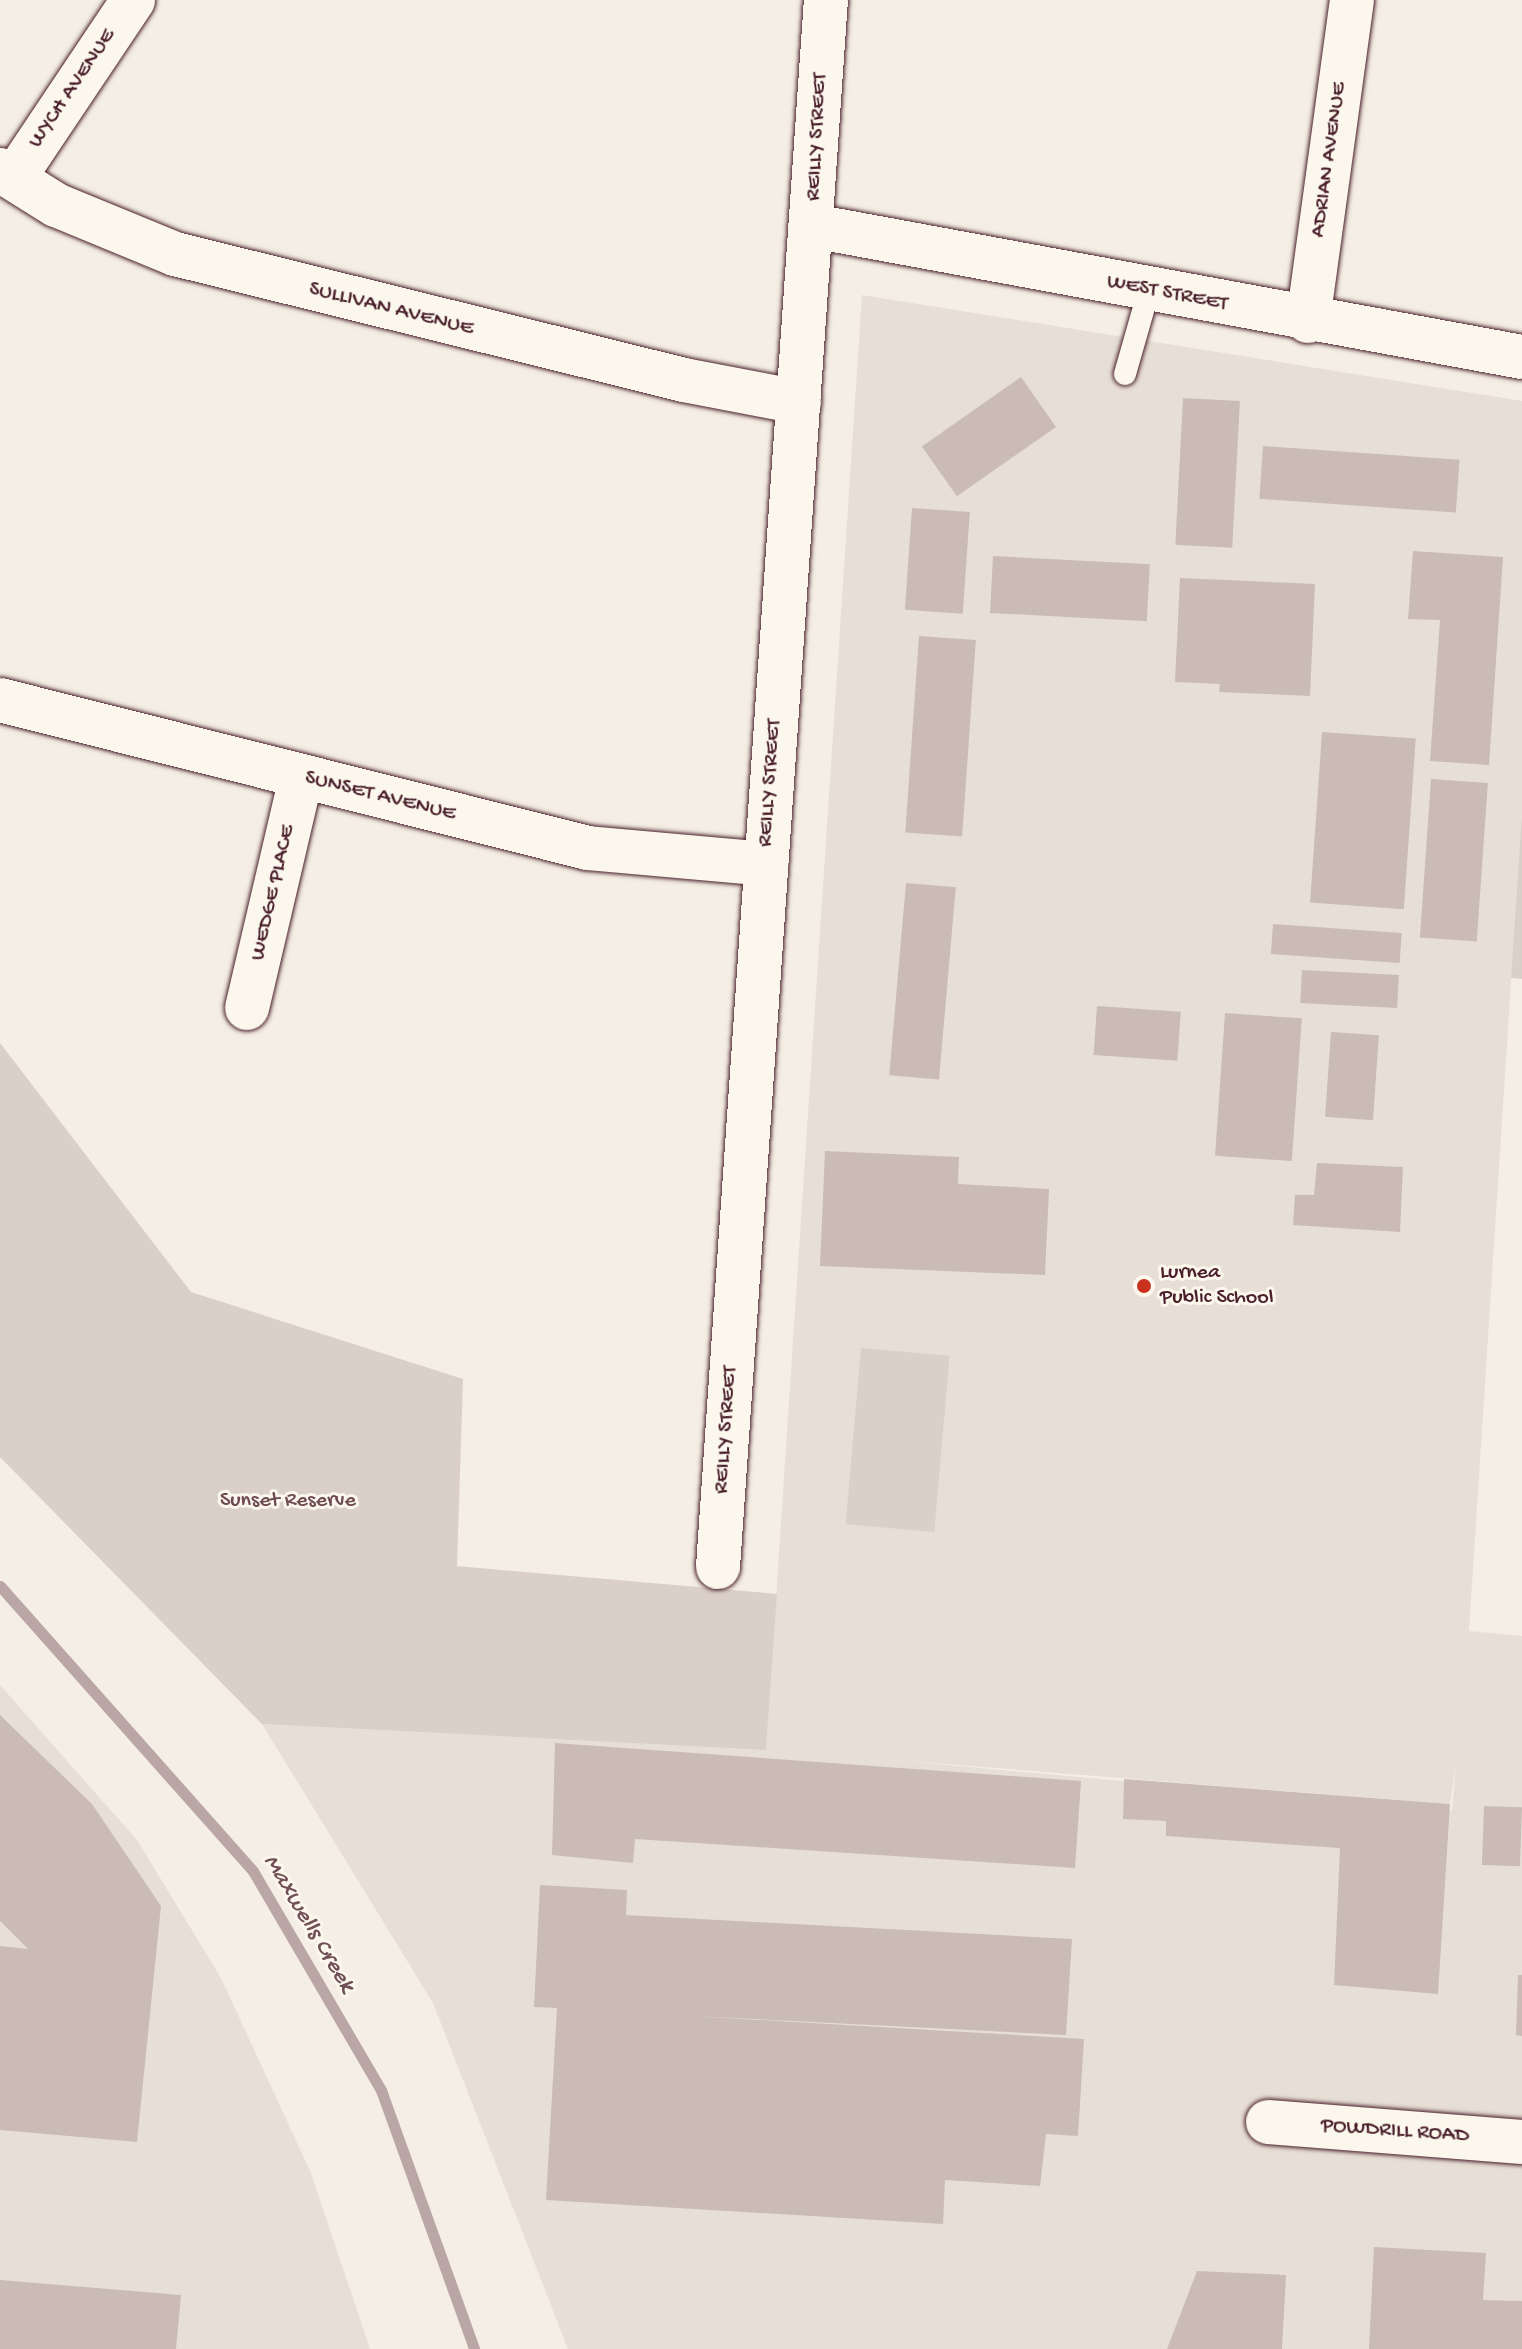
<!DOCTYPE html>
<style>
body{margin:0}
#map{position:relative;width:1522px;height:2349px;overflow:hidden;background:#f4eee4;font-family:"Gochi Hand",sans-serif}
div>[style]{position:absolute}
[style*='--x']{left:calc(var(--x)*1px);top:calc(var(--y)*1px);width:calc(var(--w)*1px);rotate:calc(var(--a)*1deg)}
.built>*{inset:0;background:#e7dfd6}
.green>*{inset:0;background:#dbd0c9;transform-origin:0 0}
.stream>*{height:11px;margin:-5.5px;padding:0 5.5px;transform-origin:5.5px;border-radius:5.5px;background:#baa7a5}
.building>*{inset:0;background:#cabbb6;transform-origin:0 0}
.roads{filter:drop-shadow(0 0 2px #4a1f2b) drop-shadow(0 0 2px #4a1f2b)}
.service>*{height:22px;margin:-11px;padding:0 11px;transform-origin:11px;border-radius:11px;background:#fbf7ec}
.minor>*{height:44px;margin:-22px;padding:0 22px;transform-origin:22px;border-radius:22px;background:#fbf7ec}
.dots>*{width:22px;height:22px;translate:-50% -50%;box-sizing:border-box;border:4px solid #fbf7ec;border-radius:50%}
span{translate:-50% -50%;white-space:nowrap;text-align:center;line-height:1.15;-webkit-text-stroke:6px #fbf7ec;paint-order:stroke}
.street-label{font-size:22px;color:#4a1f2b}
.poi-label{font-size:22px;color:#4a1f2b}
.left{translate:0 -50%;text-align:left}
.park-label{font-size:22px;color:#6e4b52}
.water-label{font-size:24px;color:#714f56;font-style:italic}
</style>
<div id="map">
<div class="built">
<i style="clip-path:polygon(evenodd,862px 295px,1522px 401px,1522px 812px,1469px 1631px,1522px 1636px,1522px 2349px,568px 2349px,433px 2003px,262px 1724px,766px 1750px,862px 295px,893px 1760px,1450px 1804px,1456px 1764px,1452px 1811px,893px 1760px)"></i>
<i style="clip-path:polygon(0 1685px,137px 1840px,221px 1978px,311px 2173px,370px 2349px,0 2349px)"></i>
</div>
<div class="green">
<i style="clip-path:polygon(1522px 812px,1522px 979px,1511px 978px)"></i>
<i style="clip-path:polygon(0 1043px,191px 1292px,463px 1379px,457px 1566px,777px 1594px,766px 1750px,262px 1724px,0 1457px)"></i>
<i style="left:861px;top:1348px;width:89px;height:177px;rotate:5deg"></i>
</div>
<div class="stream">
<i style="--x:0;--y:1586;--w:381;--a:48.4"></i>
<i style="--x:253;--y:1871;--w:254;--a:59.7"></i>
<i style="--x:381;--y:2090;--w:275;--a:70.2"></i>
</div>
<div class="building">
<i style="left:1021px;top:377px;width:61px;height:121px;rotate:55deg"></i>
<i style="left:1183px;top:398px;width:57px;height:147px;rotate:3deg"></i>
<i style="left:1263px;top:446px;width:197px;height:53px;rotate:4deg"></i>
<i style="left:912px;top:508px;width:58px;height:102px;rotate:4deg"></i>
<i style="clip-path:polygon(1413px 551px,1503px 557px,1489px 765px,1430px 761px,1440px 620px,1408px 619px)"></i>
<i style="left:993px;top:556px;width:157px;height:57px;rotate:3deg"></i>
<i style="clip-path:polygon(1180px 578px,1315px 584px,1310px 696px,1219px 692px,1220px 684px,1175px 682px)"></i>
<i style="left:919px;top:636px;width:57px;height:197px;rotate:4deg"></i>
<i style="left:1322px;top:732px;width:94px;height:171px;rotate:4deg"></i>
<i style="left:1431px;top:779px;width:57px;height:159px;rotate:4deg"></i>
<i style="left:906px;top:883px;width:50px;height:193px;rotate:5deg"></i>
<i style="left:1273px;top:924px;width:129px;height:30px;rotate:4deg"></i>
<i style="left:1302px;top:970px;width:97px;height:33px;rotate:3deg"></i>
<i style="left:1097px;top:1006px;width:84px;height:49px;rotate:4deg"></i>
<i style="left:1225px;top:1013px;width:77px;height:143px;rotate:4deg"></i>
<i style="left:1331px;top:1032px;width:48px;height:85px;rotate:4deg"></i>
<i style="clip-path:polygon(825px 1151px,959px 1157px,958px 1184px,1049px 1189px,1045px 1275px,820px 1266px)"></i>
<i style="clip-path:polygon(1317px 1163px,1403px 1167px,1400px 1232px,1293px 1225px,1295px 1195px,1314px 1195px)"></i>
<i style="clip-path:polygon(0 1715px,92px 1804px,161px 1906px,137px 2142px,0 2130px,0 1946px,28px 1949px,0 1921px)"></i>
<i style="clip-path:polygon(555px 1743px,1081px 1781px,1075px 1868px,635px 1839px,633px 1863px,552px 1855px)"></i>
<i style="clip-path:polygon(1124px 1779px,1450px 1804px,1438px 1994px,1334px 1985px,1340px 1848px,1166px 1836px,1166px 1821px,1123px 1819px)"></i>
<i style="left:1484px;top:1806px;width:38px;height:59px;rotate:2deg"></i>
<i style="clip-path:polygon(540px 1885px,627px 1890px,626px 1915px,1072px 1939px,1066px 2035px,693px 2016px,1084px 2039px,1078px 2136px,1046px 2134px,1040px 2186px,945px 2180px,943px 2224px,546px 2200px,557px 2008px,534px 2007px)"></i>
<i style="clip-path:polygon(1518px 1975px,1522px 1975px,1522px 2036px,1516px 2035px)"></i>
<i style="clip-path:polygon(1374px 2247px,1486px 2253px,1483px 2300px,1522px 2301px,1522px 2349px,1369px 2349px)"></i>
<i style="clip-path:polygon(1197px 2271px,1286px 2275px,1282px 2349px,1167px 2349px)"></i>
<i style="clip-path:polygon(0 2280px,181px 2295px,176px 2349px,0 2349px)"></i>
</div>
<div class="roads">
<div class="service">
<i style="--x:1125;--y:374;--w:87;--a:-74.1"></i>
</div>
<div class="minor">
<i style="--x:0;--y:170;--w:66;--a:32"></i>
<i style="--x:56;--y:205;--w:129;--a:22.4"></i>
<i style="--x:175;--y:254;--w:524;--a:13.9"></i>
<i style="--x:684;--y:380;--w:117;--a:10.8"></i>
<i style="--x:14;--y:178;--w:214;--a:-56.2"></i>
<i style="--x:813;--y:226;--w:721;--a:10.47"></i>
<i style="--x:1308;--y:321;--w:324;--a:-82.2"></i>
<i style="--x:0;--y:700;--w:606;--a:14.13"></i>
<i style="--x:588;--y:848;--w:179;--a:5.1"></i>
<i style="--x:247;--y:1008;--w:237;--a:-76.8"></i>
<i style="--x:718;--y:1567;--w:1571;--a:-86.06"></i>
<i style="--x:1268;--y:2122;--w:255;--a:4.5"></i>
</div>
</div>
<div class="dots">
<i style="left:1144px;top:1286px;background:#c8321e"></i>
</div>
<div class="street-label">
<span style="left:73px;top:89px;rotate:-56deg">WYCH AVENUE</span>
<span style="left:818px;top:137px;rotate:-87deg">REILLY STREET</span>
<span style="left:1330px;top:160px;rotate:-82deg">ADRIAN AVENUE</span>
<span style="left:1167px;top:294px;rotate:11deg">WEST STREET</span>
<span style="left:391px;top:310px;rotate:14deg">SULLIVAN AVENUE</span>
<span style="left:771px;top:783px;rotate:-86deg">REILLY STREET</span>
<span style="left:380px;top:797px;rotate:14deg">SUNSET AVENUE</span>
<span style="left:274px;top:893px;rotate:-77deg">WEDGE PLACE</span>
<span style="left:727px;top:1430px;rotate:-86deg">REILLY STREET</span>
<span style="left:1395px;top:2132px;rotate:4deg">POWDRILL ROAD</span>
</div>
<div class="poi-label">
<span class="left" style="left:1160px;top:1286px">Lurnea<br>Public School</span>
</div>
<div class="park-label">
<span style="left:288px;top:1502px">Sunset Reserve</span>
</div>
<div class="water-label">
<span style="left:308px;top:1924px;rotate:59deg">Maxwells Creek</span>
</div>
</div>
